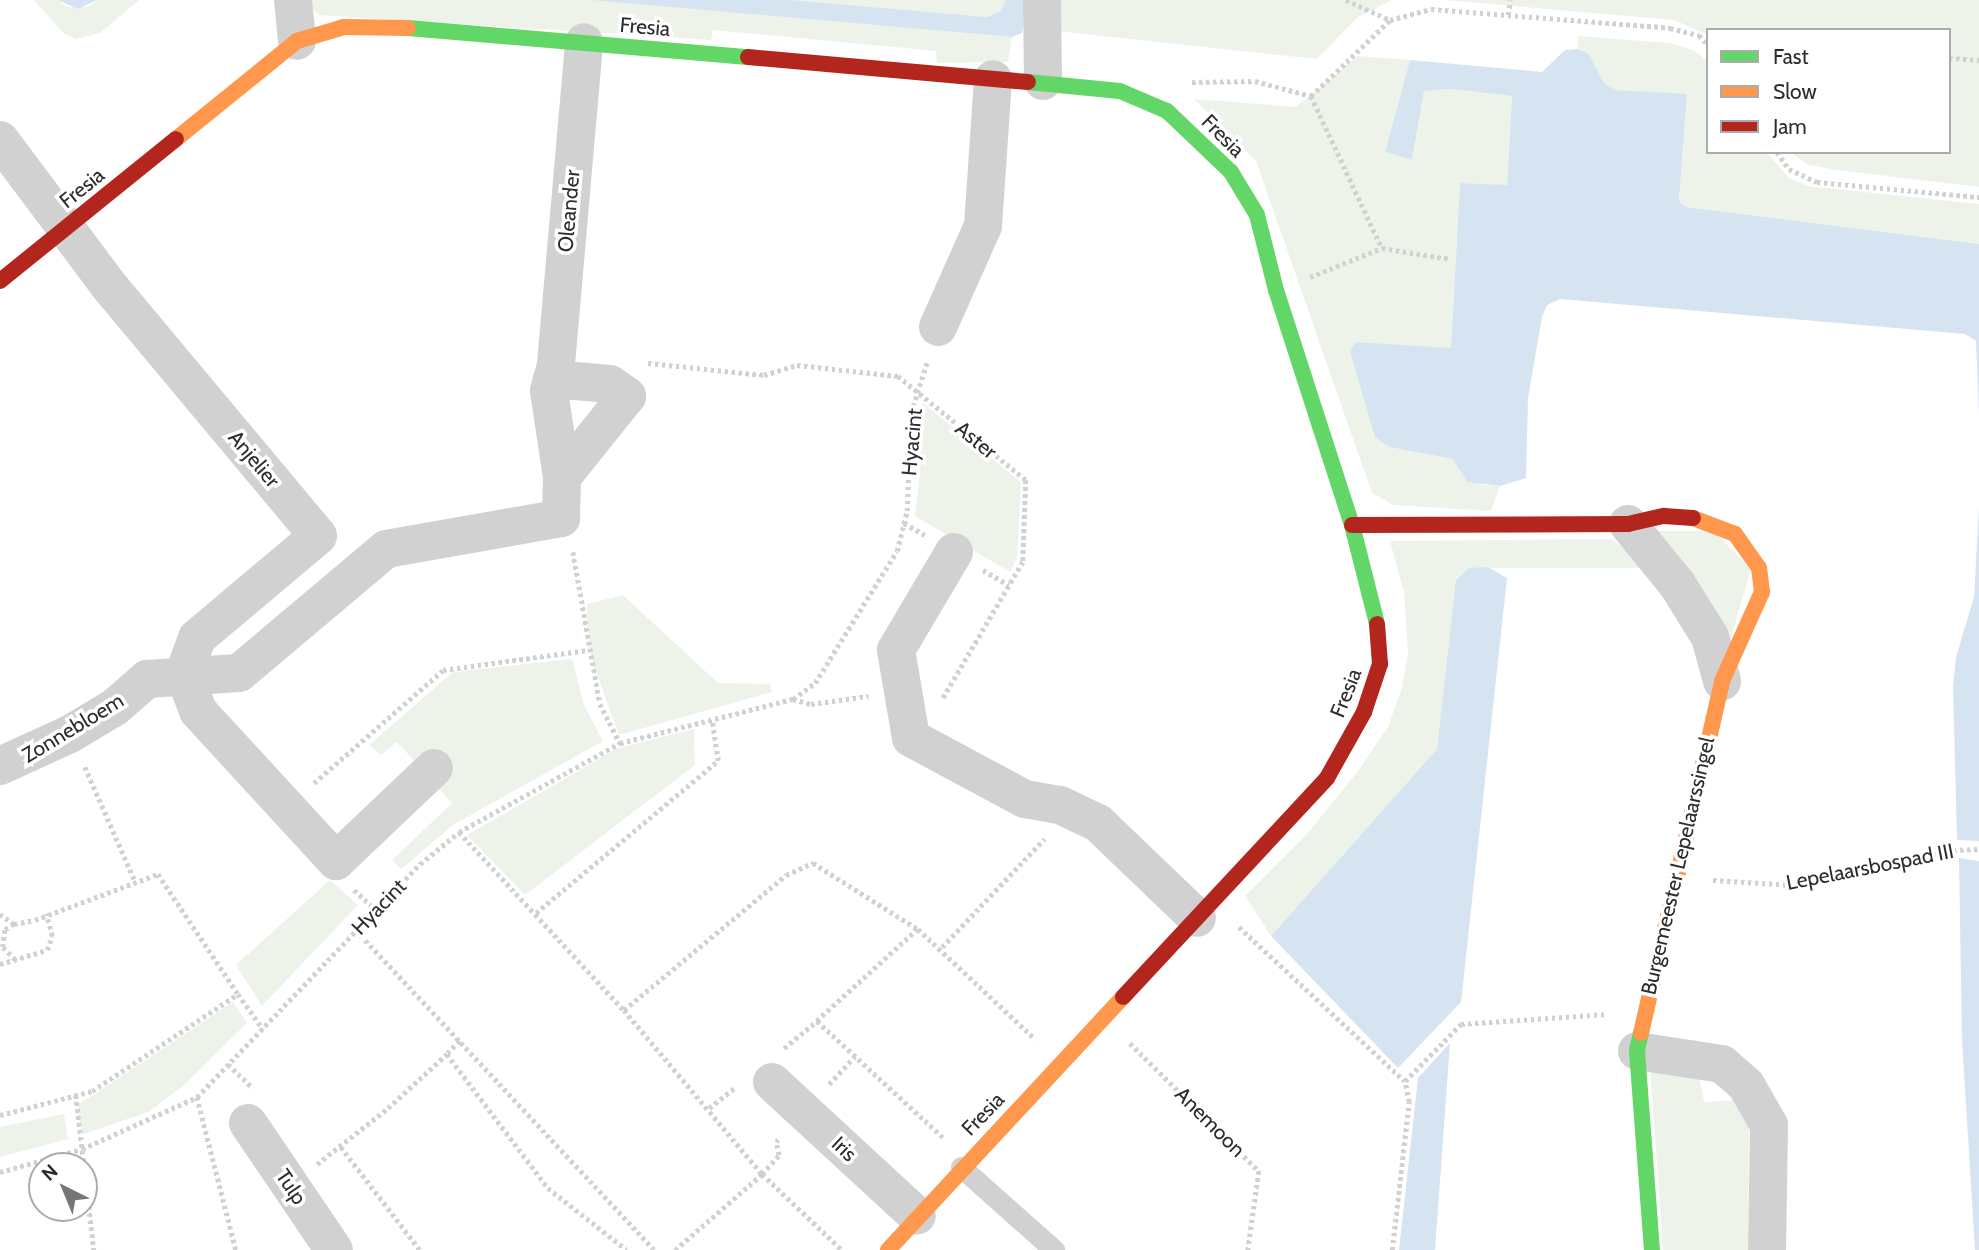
<!DOCTYPE html>
<style>
body{margin:0}
#map{position:relative;width:1979px;height:1250px;overflow:hidden;background:#fff;font-family:Cabin,sans-serif}
div>[style]{position:absolute}
[style*='--x']{left:calc(var(--x)*1px);top:calc(var(--y)*1px);width:calc(var(--w)*1px);rotate:calc(var(--a)*1deg)}
.green>*{inset:0;background:#eef3ea}
.water>*{inset:0;background:#d6e3f1}
.path>*{height:4.5px;margin-top:-2.25px;transform-origin:0;background:repeating-linear-gradient(90deg,#d1d1d1 0 3.5px,transparent 0 7px)}
.lane>*{height:21px;margin:-10.5px;padding:0 10.5px;transform-origin:10.5px;border-radius:10.5px;background:#d1d1d1}
.street>*{height:38px;margin:-19px;padding:0 19px;transform-origin:19px;border-radius:19px;background:#d1d1d1}
.fast>*{height:16px;margin:-8px;padding:0 8px;transform-origin:8px;border-radius:8px;background:#63d668}
.slow>*{height:16px;margin:-8px;padding:0 8px;transform-origin:8px;border-radius:8px;background:#ff974d}
.jam>*{height:16px;margin:-8px;padding:0 8px;transform-origin:8px;border-radius:8px;background:#b3261e}
span{translate:-50% -50%;white-space:nowrap;text-align:center;line-height:1.15;-webkit-text-stroke:7px #fff;paint-order:stroke}
.street-label{font-size:21px;color:#2c2c2c}
.legend{position:absolute;left:1706px;top:28px;width:245px;height:126px;box-sizing:border-box;background:#fff;border:2px solid #ababab;margin:0;padding:9px 12px;list-style:none;font-size:21px;color:#2c2c2c}
.legend li{display:flex;align-items:center;gap:14px;height:35px}
.legend b{width:35px;border:2px solid #ababab}
.north{position:absolute;left:28px;top:1152px;width:70px;height:70px;box-sizing:border-box;background:#fff;border:2px solid #ababab;border-radius:50%;rotate:317deg;font-size:19px;font-weight:700;line-height:28px;text-align:center;color:#2c2c2c}
.north::after{content:'';display:block;margin:auto;width:24px;height:32px;background:#767676;clip-path:polygon(50% 0,100% 100%,50% 72%,0 100%)}
</style>
<div id="map">
<div class="green">
<i style="clip-path:polygon(34px 0,57px 0,67px 7px,88px 7px,97px 0,139px 0,100px 33px,76px 39px,63px 33px)"></i>
<i style="clip-path:polygon(302px 0,593px 0,1012px 37px,1008px 62px,937px 63px,936px 51px,713px 30px,711px 40px,319px 15px)"></i>
<i style="clip-path:polygon(792px 0,1006px 0,1001px 11px,987px 17px)"></i>
<i style="clip-path:polygon(1046px 0,1392px 0,1357px 18px,1317px 59px,1047px 30px)"></i>
<i style="clip-path:polygon(1445px 0,1979px 0,1979px 187px,1837px 170px,1808px 165px,1790px 152px,1949px 152px,1949px 30px,1708px 30px,1708px 35px,1674px 20px)"></i>
<i style="clip-path:polygon(1578px 36px,1670px 43px,1693px 50px,1708px 61px,1708px 152px,1766px 152px,1789px 178px,1808px 186px,1979px 204px,1979px 244px,1686px 207px,1679px 202px,1687px 95px,1616px 90px,1605px 84px,1588px 53px,1577px 49px)"></i>
<i style="clip-path:polygon(1358px 56px,1410px 60px,1385px 152px,1412px 160px,1424px 91px,1452px 89px,1512px 96px,1507px 186px,1460px 183px,1451px 349px,1356px 342px,1389px 447px,1453px 459px,1482px 485px,1500px 486px,1491px 511px,1393px 505px,1372px 493px,1256px 161px,1194px 99px,1296px 107px)"></i>
<i style="clip-path:polygon(923px 403px,1021px 482px,1017px 558px,1010px 572px,915px 516px,920px 473px,917px 425px)"></i>
<i style="clip-path:polygon(1658px 531px,1714px 531px,1751px 569px,1730px 641px,1697px 580px)"></i>
<i style="clip-path:polygon(1611px 539px,1652px 568px,1469px 568px,1446px 675px,1437px 749px,1271px 936px,1245px 896px,1307px 834px,1358px 771px,1388px 727px,1402px 688px,1408px 653px,1404px 592px,1390px 541px)"></i>
<i style="clip-path:polygon(623px 595px,718px 683px,770px 684px,772px 692px,619px 735px,588px 649px,587px 604px)"></i>
<i style="clip-path:polygon(572px 659px,584px 705px,603px 741px,453px 825px,401px 869px,392px 860px,452px 803px,397px 742px,381px 755px,369px 745px,453px 672px)"></i>
<i style="clip-path:polygon(694px 729px,695px 765px,525px 895px,467px 835px,618px 748px)"></i>
<i style="clip-path:polygon(330px 880px,358px 905px,262px 1006px,236px 965px)"></i>
<i style="clip-path:polygon(233px 1002px,247px 1023px,182px 1087px,148px 1112px,81px 1135px,78px 1105px)"></i>
<i style="clip-path:polygon(1698px 1066px,1704px 1102px,1742px 1100px,1749px 1106px,1748px 1250px,1663px 1250px,1650px 1067px)"></i>
<i style="clip-path:polygon(64px 1114px,68px 1139px,0 1157px,0 1127px)"></i>
</div>
<div class="water">
<i style="clip-path:polygon(57px 0,97px 0,78px 9px)"></i>
<i style="clip-path:polygon(591px 0,792px 0,987px 17px,1001px 11px,1006px 0,1027px 0,1022px 33px,1012px 37px)"></i>
<i style="clip-path:polygon(1577px 49px,1588px 53px,1605px 84px,1616px 90px,1687px 94px,1679px 201px,1686px 207px,1979px 244px,1979px 416px,1976px 341px,1965px 334px,1560px 299px,1547px 305px,1542px 317px,1528px 398px,1526px 478px,1500px 486px,1467px 482px,1453px 459px,1389px 447px,1375px 437px,1350px 351px,1356px 342px,1451px 348px,1460px 183px,1507px 185px,1512px 96px,1452px 89px,1424px 91px,1412px 160px,1385px 152px,1410px 60px,1542px 72px,1565px 50px)"></i>
<i style="clip-path:polygon(1979px 508px,1979px 841px,1957px 840px,1953px 686px,1956px 657px,1974px 597px)"></i>
<i style="clip-path:polygon(1488px 567px,1507px 578px,1461px 1002px,1398px 1068px,1271px 936px,1437px 749px,1456px 580px,1469px 568px)"></i>
<i style="clip-path:polygon(1959px 858px,1979px 861px,1979px 1250px,1975px 1250px,1962px 1039px)"></i>
<i style="clip-path:polygon(1450px 1043px,1435px 1250px,1399px 1250px,1418px 1078px)"></i>
</div>
<div class="path">
<i style="--x:1346;--y:0;--w:48;--a:24.4"></i>
<i style="--x:1508;--y:15;--w:15;--a:-82"></i>
<i style="--x:1849;--y:30;--w:47;--a:0"></i>
<i style="--x:1949;--y:58;--w:30;--a:4"></i>
<i style="--x:1192;--y:82;--w:63;--a:-0.9"></i>
<i style="--x:1255;--y:81;--w:58;--a:15"></i>
<i style="--x:1311;--y:96;--w:110;--a:-43.9"></i>
<i style="--x:1390;--y:20;--w:42;--a:-15"></i>
<i style="--x:1431;--y:9;--w:240;--a:4.5"></i>
<i style="--x:1670;--y:28;--w:30;--a:14"></i>
<i style="--x:1699;--y:35;--w:13;--a:48"></i>
<i style="--x:1311;--y:96;--w:168;--a:65"></i>
<i style="--x:1777;--y:152;--w:21;--a:55"></i>
<i style="--x:1789;--y:169;--w:31;--a:25"></i>
<i style="--x:1817;--y:182;--w:163;--a:5.3"></i>
<i style="--x:1310;--y:277;--w:78;--a:-21.9"></i>
<i style="--x:1382;--y:248;--w:69;--a:9.2"></i>
<i style="--x:648;--y:363;--w:117;--a:5.9"></i>
<i style="--x:764;--y:375;--w:34;--a:-17"></i>
<i style="--x:797;--y:365;--w:102;--a:6.2"></i>
<i style="--x:898;--y:376;--w:165;--a:39.1"></i>
<i style="--x:1026;--y:480;--w:82;--a:92.1"></i>
<i style="--x:1023;--y:562;--w:160;--a:120.4"></i>
<i style="--x:904;--y:523;--w:24;--a:30"></i>
<i style="--x:573;--y:552;--w:154;--a:79.9"></i>
<i style="--x:600;--y:704;--w:44;--a:62.9"></i>
<i style="--x:983;--y:570;--w:30;--a:30"></i>
<i style="--x:793;--y:699;--w:19;--a:16"></i>
<i style="--x:811;--y:704;--w:58;--a:-8"></i>
<i style="--x:85;--y:767;--w:124;--a:66.3"></i>
<i style="--x:314;--y:783;--w:171;--a:-41.2"></i>
<i style="--x:443;--y:670;--w:146;--a:-7.9"></i>
<i style="--x:459;--y:832;--w:243;--a:47.2"></i>
<i style="--x:624;--y:1010;--w:214;--a:49.9"></i>
<i style="--x:762;--y:1174;--w:110;--a:43.5"></i>
<i style="--x:1713;--y:880;--w:77;--a:3.7"></i>
<i style="--x:1790;--y:885;--w:167;--a:-12.1"></i>
<i style="--x:1953;--y:850;--w:26;--a:-2"></i>
<i style="--x:354;--y:890;--w:30;--a:42"></i>
<i style="--x:536;--y:913;--w:237;--a:-39.9"></i>
<i style="--x:718;--y:761;--w:41;--a:-98.3"></i>
<i style="--x:0;--y:914;--w:17;--a:36"></i>
<i style="--x:14;--y:924;--w:21;--a:-11"></i>
<i style="--x:35;--y:920;--w:131;--a:-20.5"></i>
<i style="--x:158;--y:874;--w:144;--a:56.3"></i>
<i style="--x:14;--y:924;--w:11;--a:146"></i>
<i style="--x:5;--y:930;--w:17;--a:97"></i>
<i style="--x:3;--y:947;--w:18;--a:45"></i>
<i style="--x:1239;--y:927;--w:226;--a:42.9"></i>
<i style="--x:918;--y:929;--w:161;--a:43.2"></i>
<i style="--x:356;--y:930;--w:437;--a:47"></i>
<i style="--x:942;--y:947;--w:149;--a:-46.6"></i>
<i style="--x:0;--y:964;--w:49;--a:-16.6"></i>
<i style="--x:47;--y:950;--w:15;--a:-70"></i>
<i style="--x:52;--y:936;--w:23;--a:-105"></i>
<i style="--x:624;--y:1010;--w:211;--a:-39.8"></i>
<i style="--x:786;--y:875;--w:30;--a:-24"></i>
<i style="--x:813;--y:863;--w:124;--a:32.2"></i>
<i style="--x:918;--y:929;--w:137;--a:137.7"></i>
<i style="--x:817;--y:1021;--w:173;--a:42.7"></i>
<i style="--x:460;--y:1041;--w:18;--a:135"></i>
<i style="--x:447;--y:1054;--w:168;--a:53"></i>
<i style="--x:548;--y:1188;--w:100;--a:38.1"></i>
<i style="--x:1130;--y:1043;--w:182;--a:44.8"></i>
<i style="--x:1259;--y:1171;--w:80;--a:97.9"></i>
<i style="--x:784;--y:1048;--w:43;--a:-39.3"></i>
<i style="--x:228;--y:1064;--w:35;--a:44"></i>
<i style="--x:829;--y:1084;--w:38;--a:-47"></i>
<i style="--x:76;--y:1095;--w:156;--a:83.4"></i>
<i style="--x:197;--y:1097;--w:158;--a:75.7"></i>
<i style="--x:709;--y:1108;--w:34;--a:-38"></i>
<i style="--x:0;--y:1115;--w:95;--a:-14.6"></i>
<i style="--x:92;--y:1091;--w:175;--a:-33.6"></i>
<i style="--x:238;--y:994;--w:43;--a:54.5"></i>
<i style="--x:341;--y:1147;--w:130;--a:52.5"></i>
<i style="--x:317;--y:1164;--w:90;--a:-38.3"></i>
<i style="--x:388;--y:1108;--w:80;--a:-42.5"></i>
<i style="--x:0;--y:1172;--w:85;--a:-15.7"></i>
<i style="--x:82;--y:1149;--w:126;--a:-24.3"></i>
<i style="--x:197;--y:1097;--w:323;--a:-46.3"></i>
<i style="--x:420;--y:864;--w:50;--a:-39.4"></i>
<i style="--x:459;--y:832;--w:184;--a:-28.9"></i>
<i style="--x:620;--y:743;--w:179;--a:-14.3"></i>
<i style="--x:793;--y:699;--w:27;--a:-36"></i>
<i style="--x:815;--y:683;--w:155;--a:-58.2"></i>
<i style="--x:897;--y:551;--w:41;--a:-76"></i>
<i style="--x:907;--y:511;--w:98;--a:-87.7"></i>
<i style="--x:911;--y:413;--w:53;--a:-72.6"></i>
<i style="--x:675;--y:1250;--w:116;--a:-41.1"></i>
<i style="--x:762;--y:1174;--w:25;--a:-48"></i>
<i style="--x:779;--y:1155;--w:13;--a:-103"></i>
<i style="--x:776;--y:1142;--w:6;--a:-51"></i>
<i style="--x:1392;--y:1250;--w:149;--a:-83.4"></i>
<i style="--x:1409;--y:1102;--w:21;--a:-101"></i>
<i style="--x:1405;--y:1081;--w:80;--a:-45.5"></i>
<i style="--x:1461;--y:1024;--w:147;--a:-3.9"></i>
</div>
<div class="lane">
<i style="--x:961;--y:1167;--w:125;--a:41.7"></i>
</div>
<div class="street">
<i style="--x:293;--y:0;--w:41;--a:84.4"></i>
<i style="--x:1042;--y:0;--w:81;--a:89.3"></i>
<i style="--x:0;--y:140;--w:184;--a:53.2"></i>
<i style="--x:110;--y:287;--w:324;--a:50.1"></i>
<i style="--x:318;--y:536;--w:158;--a:139.9"></i>
<i style="--x:197;--y:638;--w:38;--a:110"></i>
<i style="--x:184;--y:674;--w:40;--a:69"></i>
<i style="--x:198;--y:711;--w:204;--a:47.4"></i>
<i style="--x:336;--y:861;--w:135;--a:-43.5"></i>
<i style="--x:938;--y:327;--w:111;--a:-66"></i>
<i style="--x:983;--y:226;--w:147;--a:-86.1"></i>
<i style="--x:552;--y:379;--w:58;--a:4.9"></i>
<i style="--x:610;--y:384;--w:21;--a:35"></i>
<i style="--x:627;--y:396;--w:104;--a:128.7"></i>
<i style="--x:562;--y:477;--w:87;--a:-98.6"></i>
<i style="--x:549;--y:391;--w:28;--a:-75"></i>
<i style="--x:556;--y:364;--w:323;--a:-85"></i>
<i style="--x:1628;--y:524;--w:77;--a:50.8"></i>
<i style="--x:1677;--y:584;--w:62;--a:58.1"></i>
<i style="--x:1710;--y:637;--w:46;--a:74.7"></i>
<i style="--x:954;--y:552;--w:114;--a:120.6"></i>
<i style="--x:896;--y:650;--w:89;--a:80.3"></i>
<i style="--x:911;--y:738;--w:129;--a:28.2"></i>
<i style="--x:1025;--y:799;--w:36;--a:10"></i>
<i style="--x:1060;--y:805;--w:42;--a:25.3"></i>
<i style="--x:1098;--y:823;--w:137;--a:43.8"></i>
<i style="--x:0;--y:766;--w:77;--a:-24.6"></i>
<i style="--x:70;--y:734;--w:52;--a:-31"></i>
<i style="--x:115;--y:707;--w:43;--a:-41.2"></i>
<i style="--x:147;--y:679;--w:92;--a:-3.7"></i>
<i style="--x:239;--y:673;--w:192;--a:-40.1"></i>
<i style="--x:386;--y:549;--w:178;--a:-10"></i>
<i style="--x:561;--y:518;--w:41;--a:-88.6"></i>
<i style="--x:1637;--y:1051;--w:86;--a:8.7"></i>
<i style="--x:1722;--y:1064;--w:32;--a:41"></i>
<i style="--x:1746;--y:1085;--w:46;--a:60.1"></i>
<i style="--x:1769;--y:1125;--w:125;--a:90.9"></i>
<i style="--x:772;--y:1082;--w:197;--a:42.7"></i>
<i style="--x:248;--y:1123;--w:153;--a:55.9"></i>
</div>
<div class="fast">
<i style="--x:408;--y:28;--w:341;--a:4.9"></i>
<i style="--x:1028;--y:82;--w:92;--a:5.6"></i>
<i style="--x:1120;--y:91;--w:51;--a:23.1"></i>
<i style="--x:1167;--y:111;--w:88;--a:43.6"></i>
<i style="--x:1231;--y:172;--w:50;--a:58.8"></i>
<i style="--x:1257;--y:215;--w:77;--a:75.8"></i>
<i style="--x:1276;--y:290;--w:247;--a:72.1"></i>
<i style="--x:1352;--y:525;--w:102;--a:75.8"></i>
<i style="--x:1641;--y:1033;--w:18;--a:103"></i>
<i style="--x:1637;--y:1051;--w:200;--a:85.7"></i>
</div>
<div class="slow">
<i style="--x:176;--y:139;--w:156;--a:-39"></i>
<i style="--x:297;--y:41;--w:49;--a:-16.6"></i>
<i style="--x:344;--y:27;--w:64;--a:0.9"></i>
<i style="--x:1641;--y:1033;--w:361;--a:-77"></i>
<i style="--x:1722;--y:681;--w:98;--a:-65.8"></i>
<i style="--x:1762;--y:592;--w:24;--a:-97"></i>
<i style="--x:1759;--y:568;--w:42;--a:-125.2"></i>
<i style="--x:1735;--y:534;--w:45;--a:-159.1"></i>
<i style="--x:888;--y:1250;--w:345;--a:-47.1"></i>
</div>
<div class="jam">
<i style="--x:748;--y:57;--w:281;--a:5.1"></i>
<i style="--x:0;--y:281;--w:226;--a:-38.9"></i>
<i style="--x:1352;--y:525;--w:276;--a:-0.2"></i>
<i style="--x:1628;--y:524;--w:37;--a:-13"></i>
<i style="--x:1664;--y:516;--w:29;--a:4"></i>
<i style="--x:1123;--y:997;--w:299;--a:-47"></i>
<i style="--x:1327;--y:778;--w:76;--a:-60.7"></i>
<i style="--x:1364;--y:712;--w:51;--a:-71.6"></i>
<i style="--x:1380;--y:664;--w:40;--a:-94.3"></i>
</div>
<div class="street-label">
<span style="left:645px;top:27px;rotate:5deg">Fresia</span>
<span style="left:1223px;top:136px;rotate:45deg">Fresia</span>
<span style="left:82px;top:188px;rotate:-39deg">Fresia</span>
<span style="left:569px;top:211px;rotate:-85deg">Oleander</span>
<span style="left:976px;top:440px;rotate:39deg">Aster</span>
<span style="left:912px;top:442px;rotate:-85deg">Hyacint</span>
<span style="left:254px;top:459px;rotate:50deg">Anjelier</span>
<span style="left:1346px;top:693px;rotate:-68deg">Fresia</span>
<span style="left:73px;top:728px;rotate:-31deg">Zonnebloem</span>
<span style="left:1678px;top:866px;rotate:-77deg">Burgemeester Lepelaarssingel</span>
<span style="left:1870px;top:867px;rotate:-11deg">Lepelaarsbospad III</span>
<span style="left:379px;top:907px;rotate:-46deg">Hyacint</span>
<span style="left:983px;top:1114px;rotate:-46deg">Fresia</span>
<span style="left:1210px;top:1122px;rotate:45deg">Anemoon</span>
<span style="left:844px;top:1149px;rotate:43deg">Iris</span>
<span style="left:291px;top:1187px;rotate:56deg">Tulp</span>
</div>
<ul class="legend">
<li><b style="height:9px;background:#63d668"></b>Fast</li>
<li><b style="height:9px;background:#ff974d"></b>Slow</li>
<li><b style="height:9px;background:#b3261e"></b>Jam</li>
</ul>
<div class="north">N</div>
</div>
